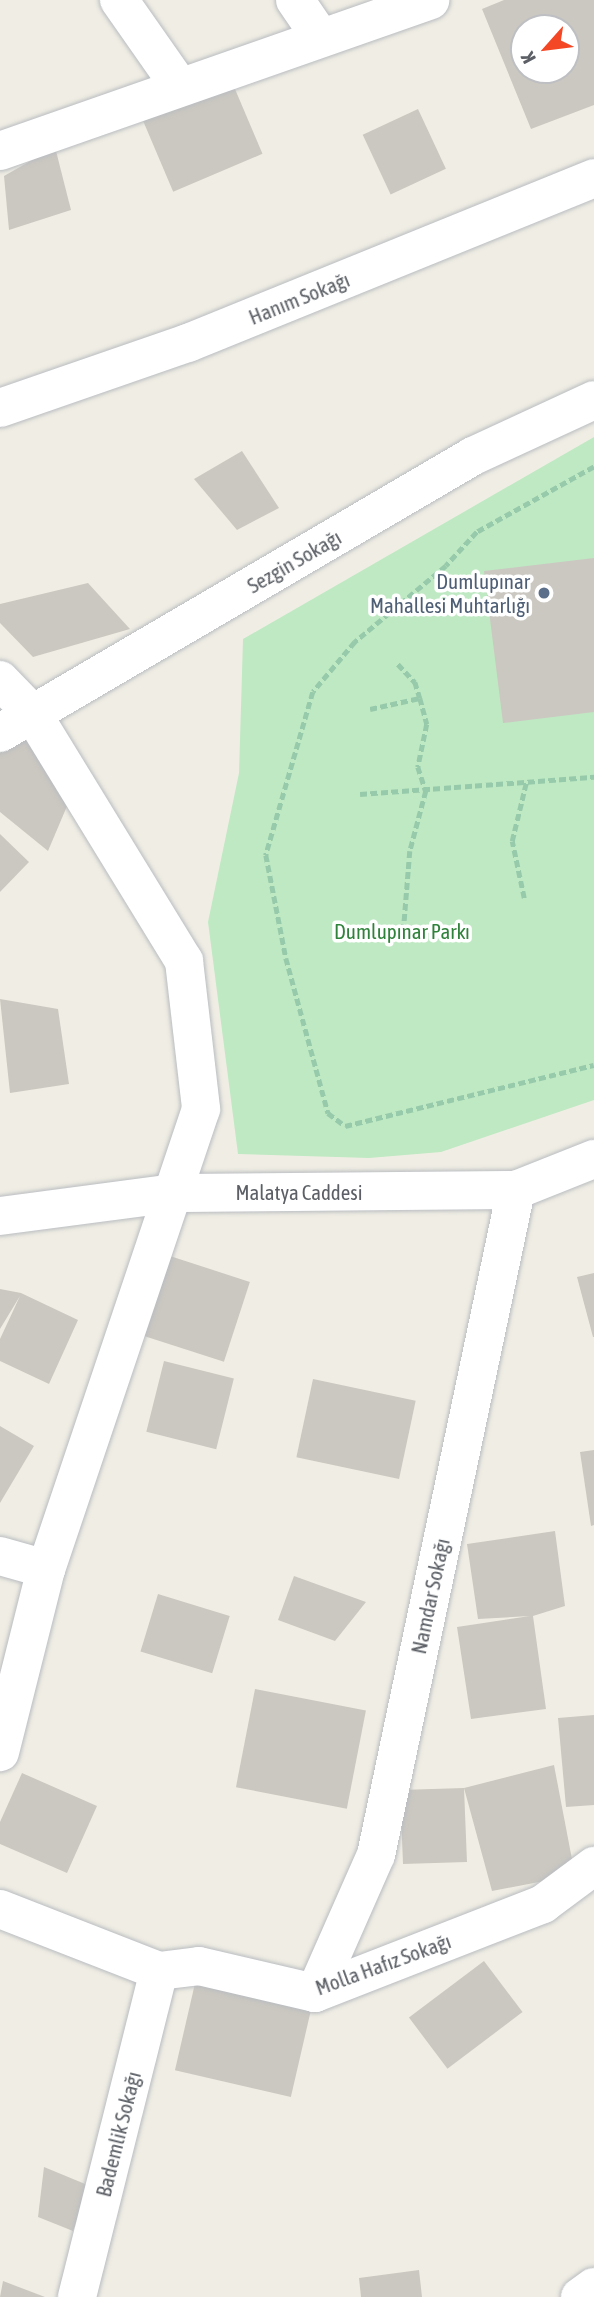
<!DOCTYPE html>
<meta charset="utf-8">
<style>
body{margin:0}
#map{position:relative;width:594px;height:2297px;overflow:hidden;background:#f0eee4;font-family:"Asap Condensed",sans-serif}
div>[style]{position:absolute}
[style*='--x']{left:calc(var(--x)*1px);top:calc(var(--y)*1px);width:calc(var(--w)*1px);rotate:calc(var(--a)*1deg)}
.green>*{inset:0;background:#bfe9c3}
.building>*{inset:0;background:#cbc8c1;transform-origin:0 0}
.path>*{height:4.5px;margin-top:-2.25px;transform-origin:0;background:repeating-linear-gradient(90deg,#97caaa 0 7px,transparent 0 10.5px)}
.roads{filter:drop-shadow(0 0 2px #b9bcc1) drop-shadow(0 0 2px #b9bcc1)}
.minor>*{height:38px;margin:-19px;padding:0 19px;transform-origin:19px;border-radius:19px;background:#fff}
.tertiary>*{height:38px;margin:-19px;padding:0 19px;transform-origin:19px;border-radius:19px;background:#fff}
.dots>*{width:19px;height:19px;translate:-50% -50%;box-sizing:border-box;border:4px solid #fff;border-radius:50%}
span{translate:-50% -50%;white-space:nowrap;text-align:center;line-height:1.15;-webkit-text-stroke:7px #fff;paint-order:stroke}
.street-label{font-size:21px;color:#5c6066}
.service-label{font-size:21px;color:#4e5e75}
.right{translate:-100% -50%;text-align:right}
.park-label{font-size:21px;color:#2f823a}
.north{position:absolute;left:510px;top:14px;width:70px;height:70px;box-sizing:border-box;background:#fff;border:2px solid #bebfc2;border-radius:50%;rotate:242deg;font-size:19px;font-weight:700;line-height:28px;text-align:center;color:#5c6066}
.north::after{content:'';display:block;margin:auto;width:24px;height:32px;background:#f44726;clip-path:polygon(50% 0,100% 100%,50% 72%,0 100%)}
</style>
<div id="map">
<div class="green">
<i style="clip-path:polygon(594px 437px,594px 1100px,441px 1152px,369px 1158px,238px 1154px,208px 922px,239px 773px,243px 639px)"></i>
</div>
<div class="building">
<i style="clip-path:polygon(evenodd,504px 0,594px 0,594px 105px,531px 129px,482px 9px,504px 0,524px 28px,566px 28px,566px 70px,524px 70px,524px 28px)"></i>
<i style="left:232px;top:82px;width:78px;height:97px;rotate:67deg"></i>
<i style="left:418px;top:109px;width:66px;height:61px;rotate:65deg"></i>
<i style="clip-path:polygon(55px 147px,71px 210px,9px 230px,4px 176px)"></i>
<i style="clip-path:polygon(242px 451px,279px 508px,237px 530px,194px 479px)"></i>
<i style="clip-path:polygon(594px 558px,594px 712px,503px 723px,484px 571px)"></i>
<i style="clip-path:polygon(88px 583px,130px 629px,33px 657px,0 623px,0 604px)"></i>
<i style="clip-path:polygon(14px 724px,76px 785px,48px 851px,0 812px,0 733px)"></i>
<i style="clip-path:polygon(0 834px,29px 862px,0 892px)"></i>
<i style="clip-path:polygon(0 999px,58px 1009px,69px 1084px,10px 1093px)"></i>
<i style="left:170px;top:1256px;width:84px;height:84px;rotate:18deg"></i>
<i style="clip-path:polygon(594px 1273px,594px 1337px,593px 1337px,577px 1277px)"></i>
<i style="clip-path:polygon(0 1289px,21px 1293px,78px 1320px,49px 1384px,0 1361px,0 1339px,20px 1296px,0 1329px)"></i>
<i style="left:164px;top:1361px;width:72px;height:73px;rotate:14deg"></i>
<i style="left:313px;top:1379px;width:105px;height:80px;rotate:12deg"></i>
<i style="clip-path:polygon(0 1426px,34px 1446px,0 1503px)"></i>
<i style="clip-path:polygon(594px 1450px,594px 1525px,591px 1526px,580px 1452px)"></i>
<i style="clip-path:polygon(555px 1531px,565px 1606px,533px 1616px,546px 1709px,471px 1719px,457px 1627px,530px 1616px,478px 1619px,467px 1544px)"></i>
<i style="clip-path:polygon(294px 1576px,366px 1602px,335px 1641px,278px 1620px)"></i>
<i style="left:158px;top:1594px;width:75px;height:60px;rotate:17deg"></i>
<i style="left:255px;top:1689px;width:113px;height:100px;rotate:11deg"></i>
<i style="clip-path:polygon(594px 1715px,594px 1805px,566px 1807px,558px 1718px)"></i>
<i style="clip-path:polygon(554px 1765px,575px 1875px,492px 1891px,464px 1788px,467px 1862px,403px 1864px,400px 1790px,464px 1788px)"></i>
<i style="clip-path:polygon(22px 1773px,97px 1806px,67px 1873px,0 1844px,0 1822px)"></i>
<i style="left:484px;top:1961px;width:64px;height:94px;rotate:53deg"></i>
<i style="left:199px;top:1966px;width:119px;height:107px;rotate:13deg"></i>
<i style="clip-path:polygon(44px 2167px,90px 2186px,73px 2231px,38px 2217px)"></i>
<i style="clip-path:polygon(419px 2270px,422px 2297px,361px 2297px,359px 2278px)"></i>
<i style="clip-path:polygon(3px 2281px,45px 2297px,0 2297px)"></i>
</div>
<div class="path">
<i style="--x:594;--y:467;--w:134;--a:150.9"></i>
<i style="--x:477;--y:532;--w:46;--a:132.4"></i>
<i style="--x:446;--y:566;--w:119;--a:140.1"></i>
<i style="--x:355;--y:642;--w:65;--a:130"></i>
<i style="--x:313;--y:692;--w:170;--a:106.1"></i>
<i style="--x:266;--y:855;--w:105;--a:79"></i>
<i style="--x:286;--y:958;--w:161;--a:74.8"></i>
<i style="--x:328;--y:1113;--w:21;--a:37"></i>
<i style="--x:345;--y:1126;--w:256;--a:-13.8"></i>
<i style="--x:398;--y:664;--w:25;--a:47"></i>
<i style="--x:415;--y:682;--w:17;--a:73"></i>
<i style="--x:370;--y:709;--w:51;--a:-12.4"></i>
<i style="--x:420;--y:698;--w:27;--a:75"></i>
<i style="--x:427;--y:724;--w:44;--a:101.8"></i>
<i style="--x:418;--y:767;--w:25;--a:72"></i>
<i style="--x:426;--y:791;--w:62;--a:104.9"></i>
<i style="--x:410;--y:851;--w:74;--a:94.6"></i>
<i style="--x:360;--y:794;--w:235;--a:-4.2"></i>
<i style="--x:524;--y:898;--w:58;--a:-101.9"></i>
<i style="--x:512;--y:841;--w:60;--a:-76.4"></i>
</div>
<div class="roads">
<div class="minor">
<i style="--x:119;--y:0;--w:106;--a:55"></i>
<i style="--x:295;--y:0;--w:46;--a:55.6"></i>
<i style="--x:0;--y:151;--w:456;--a:-19.3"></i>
<i style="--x:0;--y:408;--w:199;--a:-19.1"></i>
<i style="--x:188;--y:343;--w:438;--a:-22.1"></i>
<i style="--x:0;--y:680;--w:46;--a:45.9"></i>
<i style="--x:32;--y:713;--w:291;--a:58.5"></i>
<i style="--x:184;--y:961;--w:149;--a:83.4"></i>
<i style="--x:201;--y:1109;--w:485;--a:108.6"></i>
<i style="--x:46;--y:1569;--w:189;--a:104.1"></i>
<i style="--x:0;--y:733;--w:548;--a:-30.35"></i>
<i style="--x:473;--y:456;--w:133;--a:-24.8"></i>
<i style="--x:0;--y:1556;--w:48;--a:15.8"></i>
<i style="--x:0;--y:1909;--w:171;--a:21.3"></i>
<i style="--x:159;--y:1971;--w:40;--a:-7.1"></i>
<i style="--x:199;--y:1966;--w:119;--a:13.1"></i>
<i style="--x:315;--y:1993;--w:245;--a:-21.3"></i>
<i style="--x:543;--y:1904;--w:64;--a:-36.7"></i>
<i style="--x:315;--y:1993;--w:151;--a:-66.2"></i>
<i style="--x:376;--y:1855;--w:680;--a:-78.11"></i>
<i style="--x:77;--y:2297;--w:336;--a:-75.9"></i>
<i style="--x:580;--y:2297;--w:17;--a:-36"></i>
</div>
<div class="tertiary">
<i style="--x:0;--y:1216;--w:177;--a:-7.5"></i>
<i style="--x:175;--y:1193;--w:341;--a:-0.5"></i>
<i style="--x:516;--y:1190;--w:84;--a:-21.7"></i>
</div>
</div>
<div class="dots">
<i style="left:544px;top:593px;background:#5c6f8a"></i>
</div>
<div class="street-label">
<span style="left:299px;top:298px;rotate:-22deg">Hanım Sokağı</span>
<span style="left:294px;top:561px;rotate:-30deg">Sezgin Sokağı</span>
<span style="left:299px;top:1192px">Malatya Caddesi</span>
<span style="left:430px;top:1596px;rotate:-78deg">Namdar Sokağı</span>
<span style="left:383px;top:1964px;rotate:-20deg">Molla Hafız Sokağı</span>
<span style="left:118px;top:2134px;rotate:-76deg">Bademlik Sokağı</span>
</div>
<div class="service-label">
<span class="right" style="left:530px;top:593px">Dumlupınar<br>Mahallesi Muhtarlığı</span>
</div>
<div class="park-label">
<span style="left:402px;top:931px">Dumlupınar Parkı</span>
</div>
<div class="north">K</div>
</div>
